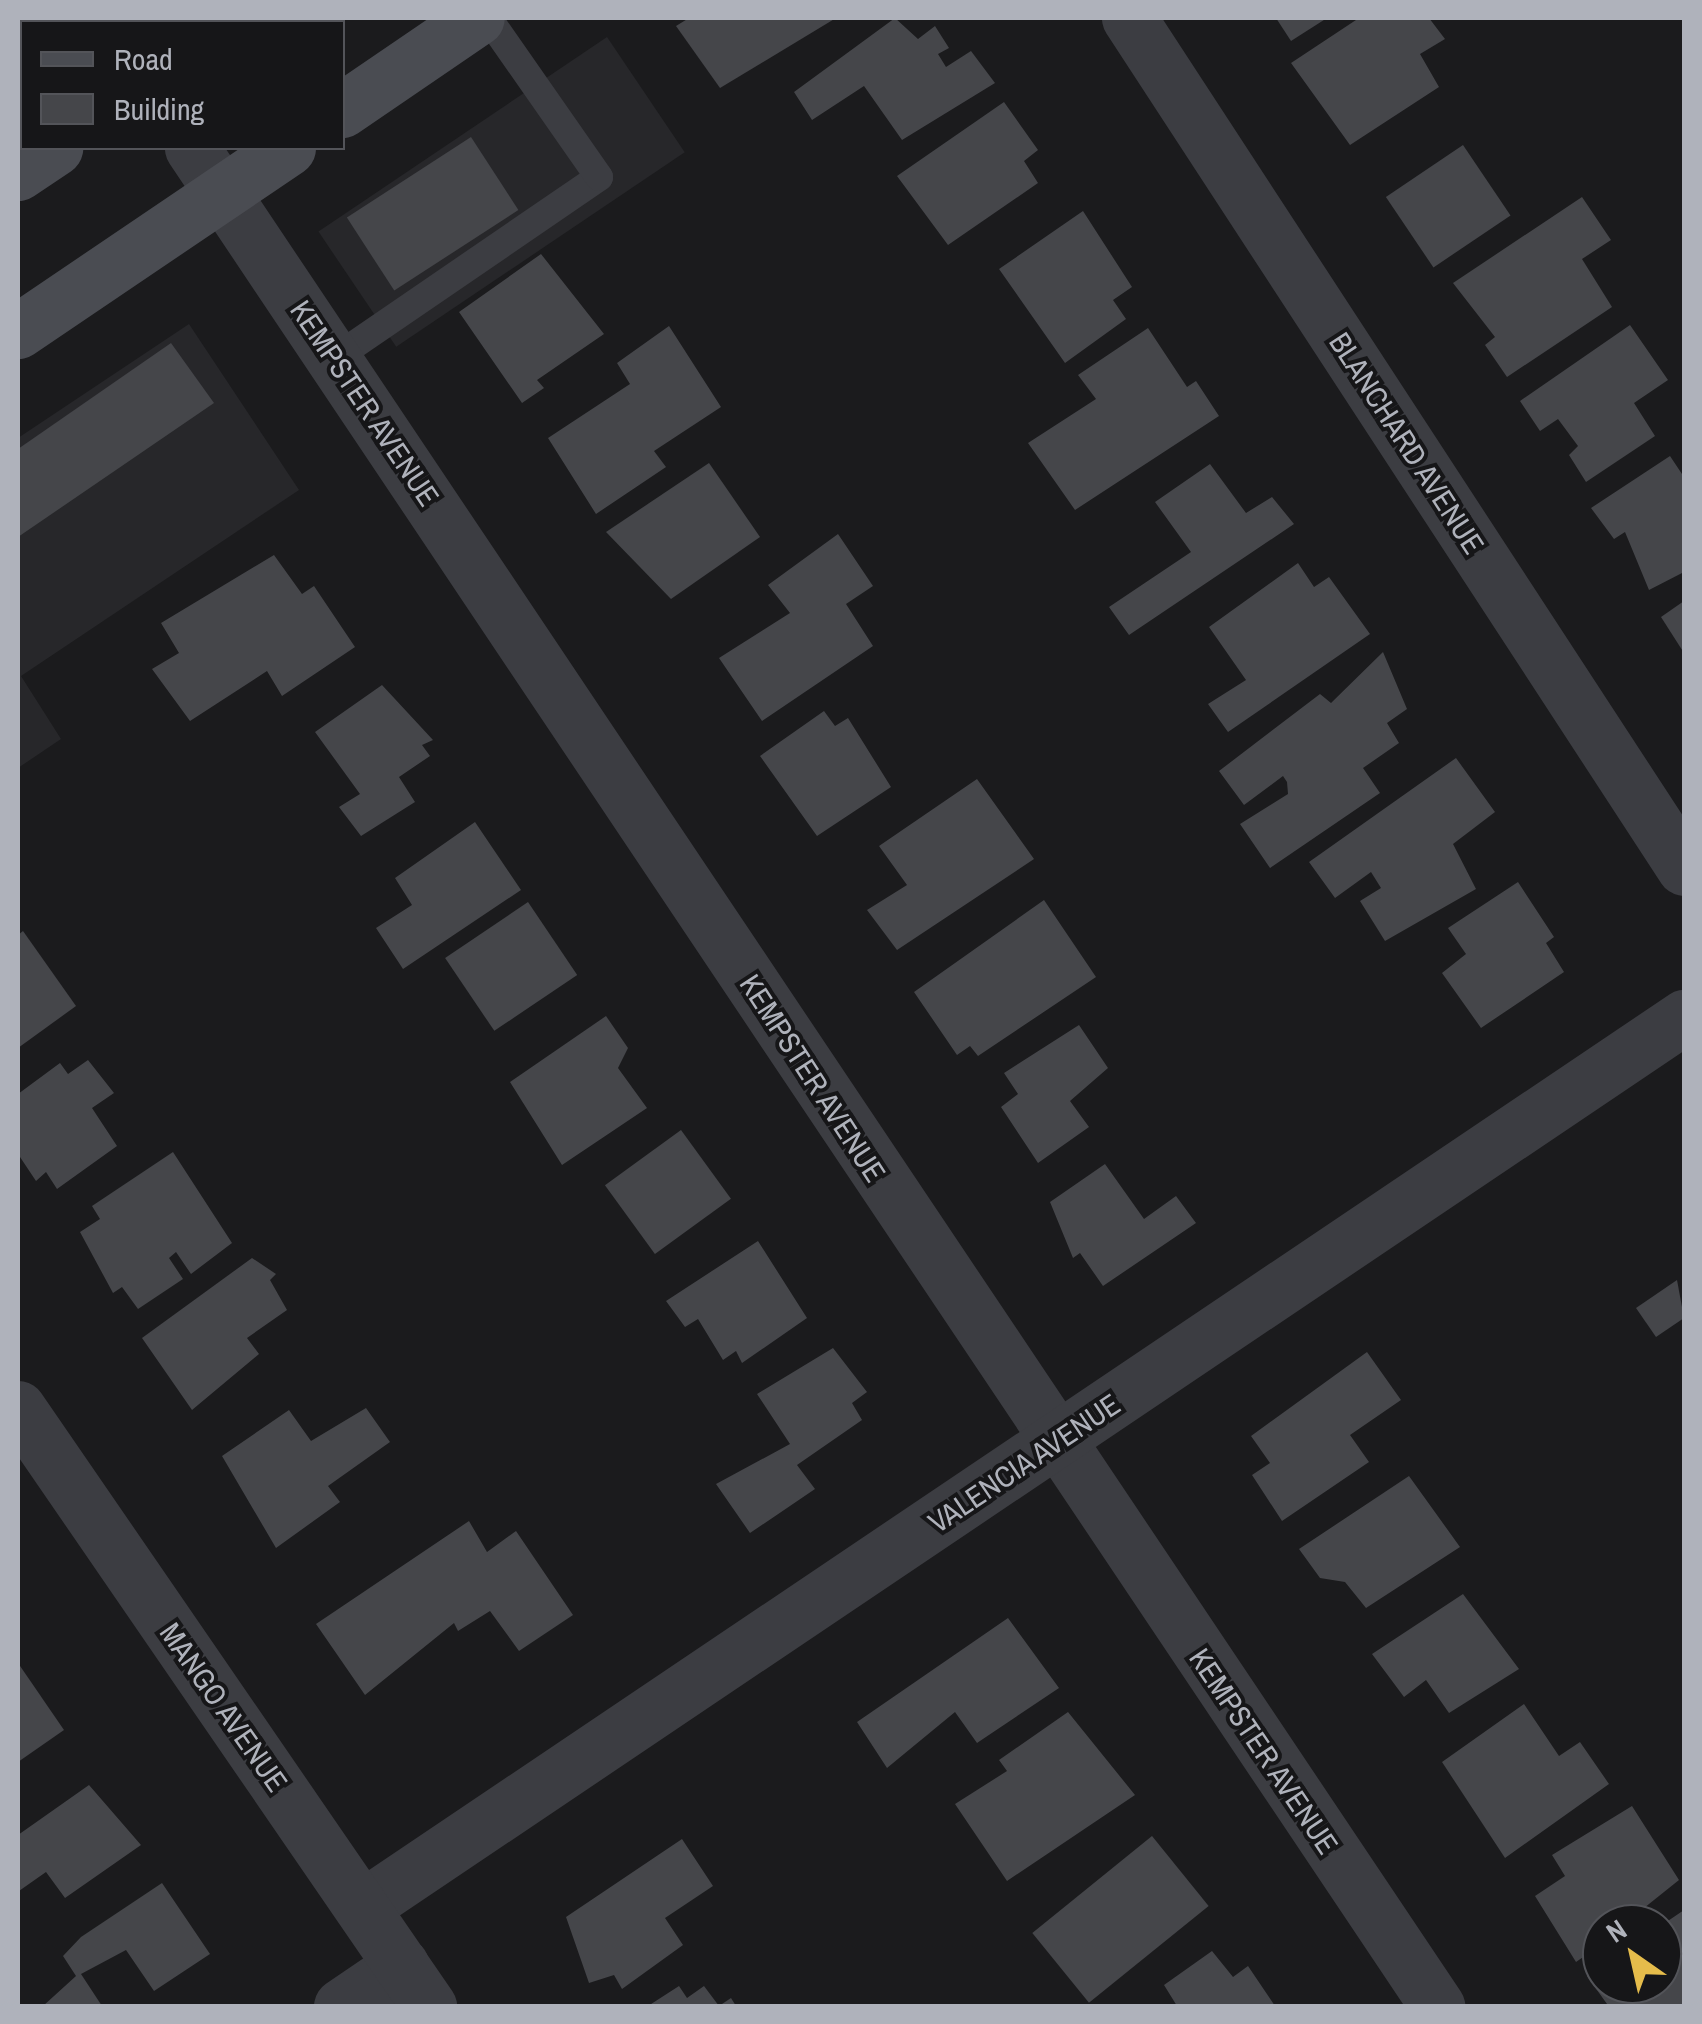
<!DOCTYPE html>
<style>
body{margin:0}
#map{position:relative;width:1702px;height:2024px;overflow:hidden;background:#1b1b1d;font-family:"Archivo Narrow",sans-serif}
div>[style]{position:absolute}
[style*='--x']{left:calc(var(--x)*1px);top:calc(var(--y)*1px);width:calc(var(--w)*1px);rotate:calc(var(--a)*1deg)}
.built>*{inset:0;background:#27272a;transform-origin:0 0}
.building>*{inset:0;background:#45464a;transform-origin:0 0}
.service>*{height:28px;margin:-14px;padding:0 14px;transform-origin:14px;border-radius:14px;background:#3c3d42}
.minor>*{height:55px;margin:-27.5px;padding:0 27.5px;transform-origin:27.5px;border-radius:27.5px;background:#3c3d42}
.tertiary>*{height:55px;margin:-27.5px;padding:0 27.5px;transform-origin:27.5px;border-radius:27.5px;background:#3c3d42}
.secondary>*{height:55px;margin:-27.5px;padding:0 27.5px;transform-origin:27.5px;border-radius:27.5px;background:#4a4c52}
span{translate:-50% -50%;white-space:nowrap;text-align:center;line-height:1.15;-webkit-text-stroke:8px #161618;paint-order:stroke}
.street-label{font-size:30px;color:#afb2bb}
.frame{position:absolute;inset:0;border:20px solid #afb2bb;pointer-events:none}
.legend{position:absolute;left:20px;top:20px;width:325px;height:130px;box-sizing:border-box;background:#161618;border:2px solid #535459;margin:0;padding:12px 18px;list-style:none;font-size:30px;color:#afb2bb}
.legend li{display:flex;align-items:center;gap:20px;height:50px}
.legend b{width:50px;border:2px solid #535459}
.north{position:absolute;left:1582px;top:1904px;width:100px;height:100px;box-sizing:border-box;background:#161618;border:2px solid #535459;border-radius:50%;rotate:326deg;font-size:28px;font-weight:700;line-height:40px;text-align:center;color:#afb2bb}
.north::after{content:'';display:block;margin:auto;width:35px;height:45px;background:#e5bc4b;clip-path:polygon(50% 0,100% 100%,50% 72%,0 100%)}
</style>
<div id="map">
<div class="built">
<i style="left:607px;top:37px;width:139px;height:348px;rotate:56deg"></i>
<i style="clip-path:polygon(189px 324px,299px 490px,21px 676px,61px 739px,18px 768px,18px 438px)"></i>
</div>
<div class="building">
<i style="clip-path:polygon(689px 18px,836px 18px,720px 88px,676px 26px)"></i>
<i style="clip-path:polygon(895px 18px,918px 39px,935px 26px,949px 48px,938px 54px,946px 67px,971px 51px,995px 83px,902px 140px,864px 86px,812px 120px,794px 92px)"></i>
<i style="clip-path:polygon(1276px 18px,1327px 18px,1291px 41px)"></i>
<i style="clip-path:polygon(1359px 18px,1429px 18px,1445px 39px,1420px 54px,1439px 87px,1350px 145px,1291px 63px)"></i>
<i style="clip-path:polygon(1004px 102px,1038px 150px,1024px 161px,1038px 183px,948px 245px,897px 176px)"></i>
<i style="left:471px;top:137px;width:87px;height:148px;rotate:57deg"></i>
<i style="left:1463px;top:145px;width:85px;height:93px;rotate:56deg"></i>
<i style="clip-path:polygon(1582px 197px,1611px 240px,1582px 259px,1612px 307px,1507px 377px,1485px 345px,1495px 337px,1453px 283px)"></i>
<i style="clip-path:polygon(1083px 211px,1132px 287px,1113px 300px,1126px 319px,1065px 363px,999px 269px)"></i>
<i style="clip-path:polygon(541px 254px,604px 334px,537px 380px,544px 388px,522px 403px,459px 312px)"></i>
<i style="clip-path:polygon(1630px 325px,1668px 380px,1634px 403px,1655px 436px,1586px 482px,1569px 455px,1578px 446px,1558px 419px,1540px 431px,1520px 401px)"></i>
<i style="clip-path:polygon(669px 326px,721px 407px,654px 451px,666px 467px,596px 514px,548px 438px,630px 384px,617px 363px)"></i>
<i style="clip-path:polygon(1148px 328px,1187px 387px,1196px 381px,1219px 416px,1075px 510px,1028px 443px,1096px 399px,1078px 375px)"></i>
<i style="clip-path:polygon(171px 343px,214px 403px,18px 537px,18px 449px)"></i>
<i style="clip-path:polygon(1670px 456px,1684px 477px,1684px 572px,1649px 590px,1625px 532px,1614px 539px,1591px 508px)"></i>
<i style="clip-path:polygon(709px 463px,760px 537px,671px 599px,606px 532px)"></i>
<i style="clip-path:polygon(1210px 464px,1246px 513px,1272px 497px,1294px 524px,1129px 635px,1109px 607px,1191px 552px,1155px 502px)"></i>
<i style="clip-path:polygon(838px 534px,873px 586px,846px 604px,873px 646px,762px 721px,719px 658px,790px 613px,768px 585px)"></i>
<i style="clip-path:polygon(274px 555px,302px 594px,314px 586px,355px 647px,282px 696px,267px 671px,190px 721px,152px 669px,179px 653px,161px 623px)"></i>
<i style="clip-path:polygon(1298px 563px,1314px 587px,1329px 577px,1370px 634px,1228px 732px,1208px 704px,1246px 680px,1209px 627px)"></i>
<i style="clip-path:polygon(1684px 601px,1684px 653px,1661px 617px)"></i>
<i style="clip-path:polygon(1383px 652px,1407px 709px,1387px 723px,1399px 743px,1363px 768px,1380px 793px,1270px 868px,1240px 824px,1288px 794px,1287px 782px,1283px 776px,1244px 805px,1219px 771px,1320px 694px,1331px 703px)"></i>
<i style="clip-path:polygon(382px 685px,433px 740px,422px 745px,430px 756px,399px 777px,415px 802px,361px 836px,339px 807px,360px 794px,315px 732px)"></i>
<i style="clip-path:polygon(824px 711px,835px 726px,848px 718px,891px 787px,817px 836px,760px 756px)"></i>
<i style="clip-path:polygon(1456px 758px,1495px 812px,1453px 844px,1476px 889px,1385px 941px,1360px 901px,1381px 888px,1371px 872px,1335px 898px,1309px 862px)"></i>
<i style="clip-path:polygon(977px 779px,1034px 859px,897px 950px,867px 910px,907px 885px,879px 846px)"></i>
<i style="clip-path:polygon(475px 822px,521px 890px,403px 969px,376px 928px,412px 905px,395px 878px)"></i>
<i style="clip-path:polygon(1518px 882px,1554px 937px,1546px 943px,1564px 972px,1481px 1028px,1442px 973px,1466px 954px,1448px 928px)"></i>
<i style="clip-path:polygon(1044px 900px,1096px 977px,978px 1056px,970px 1046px,957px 1055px,914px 992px)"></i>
<i style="left:528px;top:902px;width:88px;height:100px;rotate:56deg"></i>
<i style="clip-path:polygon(23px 931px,76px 1006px,18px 1048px,18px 935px)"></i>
<i style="clip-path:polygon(606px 1016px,628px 1048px,618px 1068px,647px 1108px,562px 1165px,510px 1082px)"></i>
<i style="clip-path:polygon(1079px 1025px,1108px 1068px,1070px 1101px,1089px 1127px,1038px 1163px,1001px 1107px,1018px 1094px,1004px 1073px)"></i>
<i style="clip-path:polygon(88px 1060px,114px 1093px,92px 1108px,117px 1146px,57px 1189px,46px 1172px,36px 1181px,18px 1154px,18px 1094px,60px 1063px,68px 1074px)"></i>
<i style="left:681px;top:1130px;width:85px;height:94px;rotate:54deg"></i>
<i style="clip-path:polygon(173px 1152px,232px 1243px,191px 1274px,176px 1252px,169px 1258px,183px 1279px,138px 1309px,122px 1287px,113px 1293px,80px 1232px,100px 1219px,92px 1206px)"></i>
<i style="clip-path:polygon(1105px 1164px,1144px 1219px,1176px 1196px,1196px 1223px,1103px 1286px,1080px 1253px,1073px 1258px,1050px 1202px)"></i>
<i style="clip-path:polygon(758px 1241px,807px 1318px,742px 1363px,736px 1351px,723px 1360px,698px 1319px,685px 1327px,666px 1301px)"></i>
<i style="clip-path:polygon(252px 1258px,276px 1274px,270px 1280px,287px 1310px,247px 1338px,259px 1354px,192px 1410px,142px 1338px)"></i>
<i style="clip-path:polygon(1677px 1280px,1684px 1318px,1656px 1337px,1636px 1308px)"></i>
<i style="clip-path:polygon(833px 1348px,867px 1392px,852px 1403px,862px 1420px,797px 1465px,815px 1489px,750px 1533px,716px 1484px,790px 1444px,757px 1394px)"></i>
<i style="clip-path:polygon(1367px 1352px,1401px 1400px,1350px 1435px,1369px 1462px,1282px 1521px,1252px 1475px,1270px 1463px,1251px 1436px)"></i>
<i style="clip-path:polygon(366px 1408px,390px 1442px,328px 1486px,340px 1502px,276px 1548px,222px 1456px,289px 1410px,311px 1441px)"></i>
<i style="clip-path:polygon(1409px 1476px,1460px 1547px,1366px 1608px,1345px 1582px,1320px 1578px,1299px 1549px)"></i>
<i style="clip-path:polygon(469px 1521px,487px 1552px,516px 1531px,573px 1615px,519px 1651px,490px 1611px,458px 1631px,454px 1623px,365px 1695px,316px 1624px)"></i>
<i style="clip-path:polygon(1463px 1594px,1519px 1669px,1449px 1713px,1426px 1680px,1404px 1697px,1372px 1654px)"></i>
<i style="clip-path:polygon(1008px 1618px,1059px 1688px,977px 1743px,955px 1712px,887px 1768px,857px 1722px)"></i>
<i style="clip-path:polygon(18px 1663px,64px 1730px,18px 1762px)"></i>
<i style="clip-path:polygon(1524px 1704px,1559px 1756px,1580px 1742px,1609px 1784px,1505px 1858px,1442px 1762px)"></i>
<i style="clip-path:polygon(1068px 1712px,1135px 1795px,1007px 1881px,955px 1804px,1007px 1771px,999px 1760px)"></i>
<i style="clip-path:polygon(89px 1785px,141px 1845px,65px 1898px,46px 1872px,19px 1891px,18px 1835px)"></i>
<i style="clip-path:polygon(1632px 1806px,1679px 1880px,1624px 1924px,1602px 1924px,1602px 1944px,1576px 1962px,1535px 1896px,1565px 1876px,1552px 1855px)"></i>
<i style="left:1152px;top:1836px;width:90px;height:154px;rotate:51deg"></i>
<i style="clip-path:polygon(682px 1839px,713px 1886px,665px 1918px,683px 1945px,622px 1989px,614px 1975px,589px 1983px,566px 1917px)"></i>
<i style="clip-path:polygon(162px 1883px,210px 1954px,154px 1991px,126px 1950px,81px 1974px,102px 2006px,43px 2006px,76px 1976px,63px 1956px,81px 1937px)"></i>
<i style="clip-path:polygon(1684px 1910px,1684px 2006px,1607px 2004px,1587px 1976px,1602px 1966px,1602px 1984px,1662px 1984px,1662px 1925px)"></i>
<i style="clip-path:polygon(1212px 1951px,1233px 1977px,1248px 1966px,1275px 2006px,1177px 2006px,1164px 1985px)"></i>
<i style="clip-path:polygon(679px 1986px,687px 1998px,704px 1986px,719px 2006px,731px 1998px,736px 2006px,648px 2006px)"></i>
</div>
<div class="service">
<i style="--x:335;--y:358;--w:320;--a:-34.4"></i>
<i style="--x:599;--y:177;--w:194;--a:-124.9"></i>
</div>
<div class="minor">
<i style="--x:1129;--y:18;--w:1015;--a:56.86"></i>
<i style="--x:192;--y:148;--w:2237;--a:56.17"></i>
<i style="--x:362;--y:1907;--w:1594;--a:-33.95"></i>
<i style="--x:341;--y:2006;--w:73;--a:-34.3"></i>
</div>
<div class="tertiary">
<i style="--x:18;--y:1408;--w:726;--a:55.5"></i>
</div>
<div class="secondary">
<i style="--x:238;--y:22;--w:9;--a:-27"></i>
<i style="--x:342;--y:110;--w:163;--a:-34.3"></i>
<i style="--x:18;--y:173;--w:45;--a:-34"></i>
<i style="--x:18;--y:331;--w:326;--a:-34.1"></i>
</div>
<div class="street-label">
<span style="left:365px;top:403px;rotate:56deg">KEMPSTER AVENUE</span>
<span style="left:1407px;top:443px;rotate:57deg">BLANCHARD AVENUE</span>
<span style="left:813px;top:1078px;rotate:57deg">KEMPSTER AVENUE</span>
<span style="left:1024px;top:1463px;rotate:-34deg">VALENCIA AVENUE</span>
<span style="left:224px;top:1707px;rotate:55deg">MANGO AVENUE</span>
<span style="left:1264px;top:1751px;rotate:56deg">KEMPSTER AVENUE</span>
</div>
<div class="frame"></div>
<ul class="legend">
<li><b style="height:12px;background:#4a4c52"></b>Road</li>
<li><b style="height:28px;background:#45464a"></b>Building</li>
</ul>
<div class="north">N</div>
</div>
